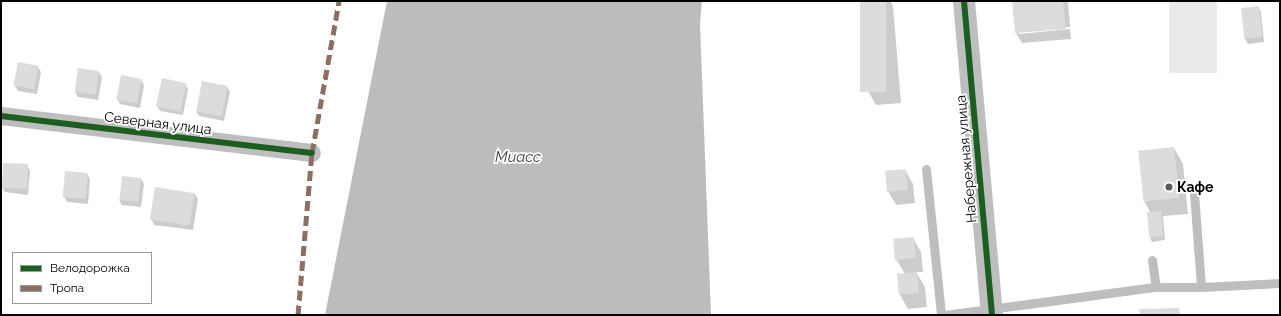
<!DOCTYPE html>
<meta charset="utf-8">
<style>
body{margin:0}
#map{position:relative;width:1281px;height:316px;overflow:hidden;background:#fff;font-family:Raleway,sans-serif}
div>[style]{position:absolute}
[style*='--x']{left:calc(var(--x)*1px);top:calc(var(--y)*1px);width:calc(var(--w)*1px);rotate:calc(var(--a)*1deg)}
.green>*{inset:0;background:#eaeaea;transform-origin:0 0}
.water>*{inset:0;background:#bcbcbc}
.shadow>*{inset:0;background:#0003}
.building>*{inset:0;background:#dcdcdc;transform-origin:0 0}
.service>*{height:9px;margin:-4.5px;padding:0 4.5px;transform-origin:4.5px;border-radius:4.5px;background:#bebebe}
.minor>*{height:18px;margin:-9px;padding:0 9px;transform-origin:9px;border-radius:9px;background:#bebebe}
.tertiary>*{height:22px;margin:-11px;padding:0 11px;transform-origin:11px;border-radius:11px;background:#bebebe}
.quiet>*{height:5px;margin-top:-2.5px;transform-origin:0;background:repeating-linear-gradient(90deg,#8d6e63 0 10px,transparent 0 15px)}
.cycleway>*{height:6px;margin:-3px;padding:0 3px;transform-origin:3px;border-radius:3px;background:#1b5e20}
.dots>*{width:11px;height:11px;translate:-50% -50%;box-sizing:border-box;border:2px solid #fff;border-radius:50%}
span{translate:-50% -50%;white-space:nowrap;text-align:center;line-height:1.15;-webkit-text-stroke:3.5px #fff;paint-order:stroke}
.street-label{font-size:14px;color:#000}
.poi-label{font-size:14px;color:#000;font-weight:700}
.left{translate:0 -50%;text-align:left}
.water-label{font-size:15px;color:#404040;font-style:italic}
.frame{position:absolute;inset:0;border:2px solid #000;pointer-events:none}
.legend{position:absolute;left:12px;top:252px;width:140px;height:52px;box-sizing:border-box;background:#fff;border:1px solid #999;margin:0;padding:5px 7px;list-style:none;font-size:12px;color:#000}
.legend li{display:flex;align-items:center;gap:8px;height:20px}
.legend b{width:20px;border:1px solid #999}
</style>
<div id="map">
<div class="green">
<i style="left:1169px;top:1px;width:48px;height:72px"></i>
</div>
<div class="water">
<i style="clip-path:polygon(387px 1px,702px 1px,700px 24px,711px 315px,325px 315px)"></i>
</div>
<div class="shadow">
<i style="clip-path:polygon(861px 1px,890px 1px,893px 6px,901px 103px,876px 105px,868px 91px)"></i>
<i style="clip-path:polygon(1013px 1px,1068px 1px,1070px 27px,1019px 32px,1019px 34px,1070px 29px,1071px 39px,1022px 43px,1016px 33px)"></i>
<i style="clip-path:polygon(1258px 7px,1261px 12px,1264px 42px,1248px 44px,1245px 39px)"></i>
<i style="clip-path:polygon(38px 67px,41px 72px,37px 94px,18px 91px,15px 86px)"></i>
<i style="clip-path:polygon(99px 72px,102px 78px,98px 100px,78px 97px,75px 92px)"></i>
<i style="clip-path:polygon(141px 80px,144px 85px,140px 108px,120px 104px,117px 99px)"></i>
<i style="clip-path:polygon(185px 84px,188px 89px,183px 115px,160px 111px,157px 106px)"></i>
<i style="clip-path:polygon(227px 87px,230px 92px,224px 121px,199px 116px,196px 111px)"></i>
<i style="clip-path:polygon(1174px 148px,1183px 164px,1188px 214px,1163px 216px,1165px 240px,1152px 242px,1149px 236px,1151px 213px,1144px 201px)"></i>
<i style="clip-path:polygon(27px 165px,30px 171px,28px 195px,5px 192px,2px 187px)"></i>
<i style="clip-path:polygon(905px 170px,913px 184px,915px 203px,896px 205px,888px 191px)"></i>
<i style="clip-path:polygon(87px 174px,90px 179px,88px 204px,67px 202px,64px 197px)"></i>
<i style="clip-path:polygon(141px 179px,144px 184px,141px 207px,122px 205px,119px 200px)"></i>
<i style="clip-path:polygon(195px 194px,198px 199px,193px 230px,154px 225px,152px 220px)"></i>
<i style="clip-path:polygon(913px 238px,921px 252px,923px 272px,916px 272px,925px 287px,927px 307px,908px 309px,900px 295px,898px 275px,905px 274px,896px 259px)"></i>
</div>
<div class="building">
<i style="left:860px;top:1px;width:26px;height:91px"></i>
<i style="clip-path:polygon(1012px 1px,1063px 1px,1066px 29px,1015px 33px)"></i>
<i style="left:1259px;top:6px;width:31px;height:18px;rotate:84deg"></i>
<i style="left:18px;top:62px;width:21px;height:24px;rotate:11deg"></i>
<i style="left:78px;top:68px;width:21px;height:24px;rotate:8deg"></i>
<i style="left:121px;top:75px;width:21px;height:25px;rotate:11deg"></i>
<i style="left:162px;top:78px;width:25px;height:29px;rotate:12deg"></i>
<i style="left:202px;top:81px;width:26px;height:31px;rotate:11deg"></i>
<i style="left:1174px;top:147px;width:51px;height:36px;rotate:84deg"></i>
<i style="left:3px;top:163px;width:25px;height:25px;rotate:2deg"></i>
<i style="left:906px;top:169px;width:21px;height:21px;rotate:85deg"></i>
<i style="left:65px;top:171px;width:23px;height:26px;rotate:5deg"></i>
<i style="left:122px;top:176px;width:19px;height:24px;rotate:6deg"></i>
<i style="left:155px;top:187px;width:40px;height:33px;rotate:9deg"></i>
<i style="left:1161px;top:211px;width:25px;height:14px;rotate:85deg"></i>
<i style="left:914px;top:237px;width:21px;height:21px;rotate:85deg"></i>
<i style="left:917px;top:272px;width:21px;height:20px;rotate:85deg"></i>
<i style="clip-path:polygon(1179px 308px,1180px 315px,1140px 315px,1139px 309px)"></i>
</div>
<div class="service">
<i style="--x:926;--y:169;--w:147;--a:84.1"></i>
<i style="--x:1194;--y:193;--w:94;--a:85.7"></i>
<i style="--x:1152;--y:260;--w:27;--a:82"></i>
<i style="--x:945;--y:315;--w:213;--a:-7.6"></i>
<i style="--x:1156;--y:287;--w:45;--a:0"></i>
<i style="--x:1201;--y:287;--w:79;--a:-2.9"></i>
</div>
<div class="minor">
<i style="--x:1;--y:116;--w:313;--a:6.8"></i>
</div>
<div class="tertiary">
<i style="--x:964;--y:1;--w:315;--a:84.9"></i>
</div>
<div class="quiet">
<i style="--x:298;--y:315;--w:163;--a:-85.1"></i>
<i style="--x:312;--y:153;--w:154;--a:-79.9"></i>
</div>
<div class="cycleway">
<i style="--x:964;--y:1;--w:315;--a:84.9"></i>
<i style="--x:1;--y:116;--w:313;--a:6.8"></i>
</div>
<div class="dots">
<i style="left:1169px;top:187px;background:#595959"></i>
</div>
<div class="street-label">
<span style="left:158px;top:123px;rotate:7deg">Северная улица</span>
<span style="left:966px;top:159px;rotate:-95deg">Набережная улица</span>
</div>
<div class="poi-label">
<span class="left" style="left:1177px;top:187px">Кафе</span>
</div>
<div class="water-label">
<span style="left:518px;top:158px">Миасс</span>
</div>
<div class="frame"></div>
<ul class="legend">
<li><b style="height:5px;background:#1b5e20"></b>Велодорожка</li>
<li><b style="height:5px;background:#8d6e63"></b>Тропа</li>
</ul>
</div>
